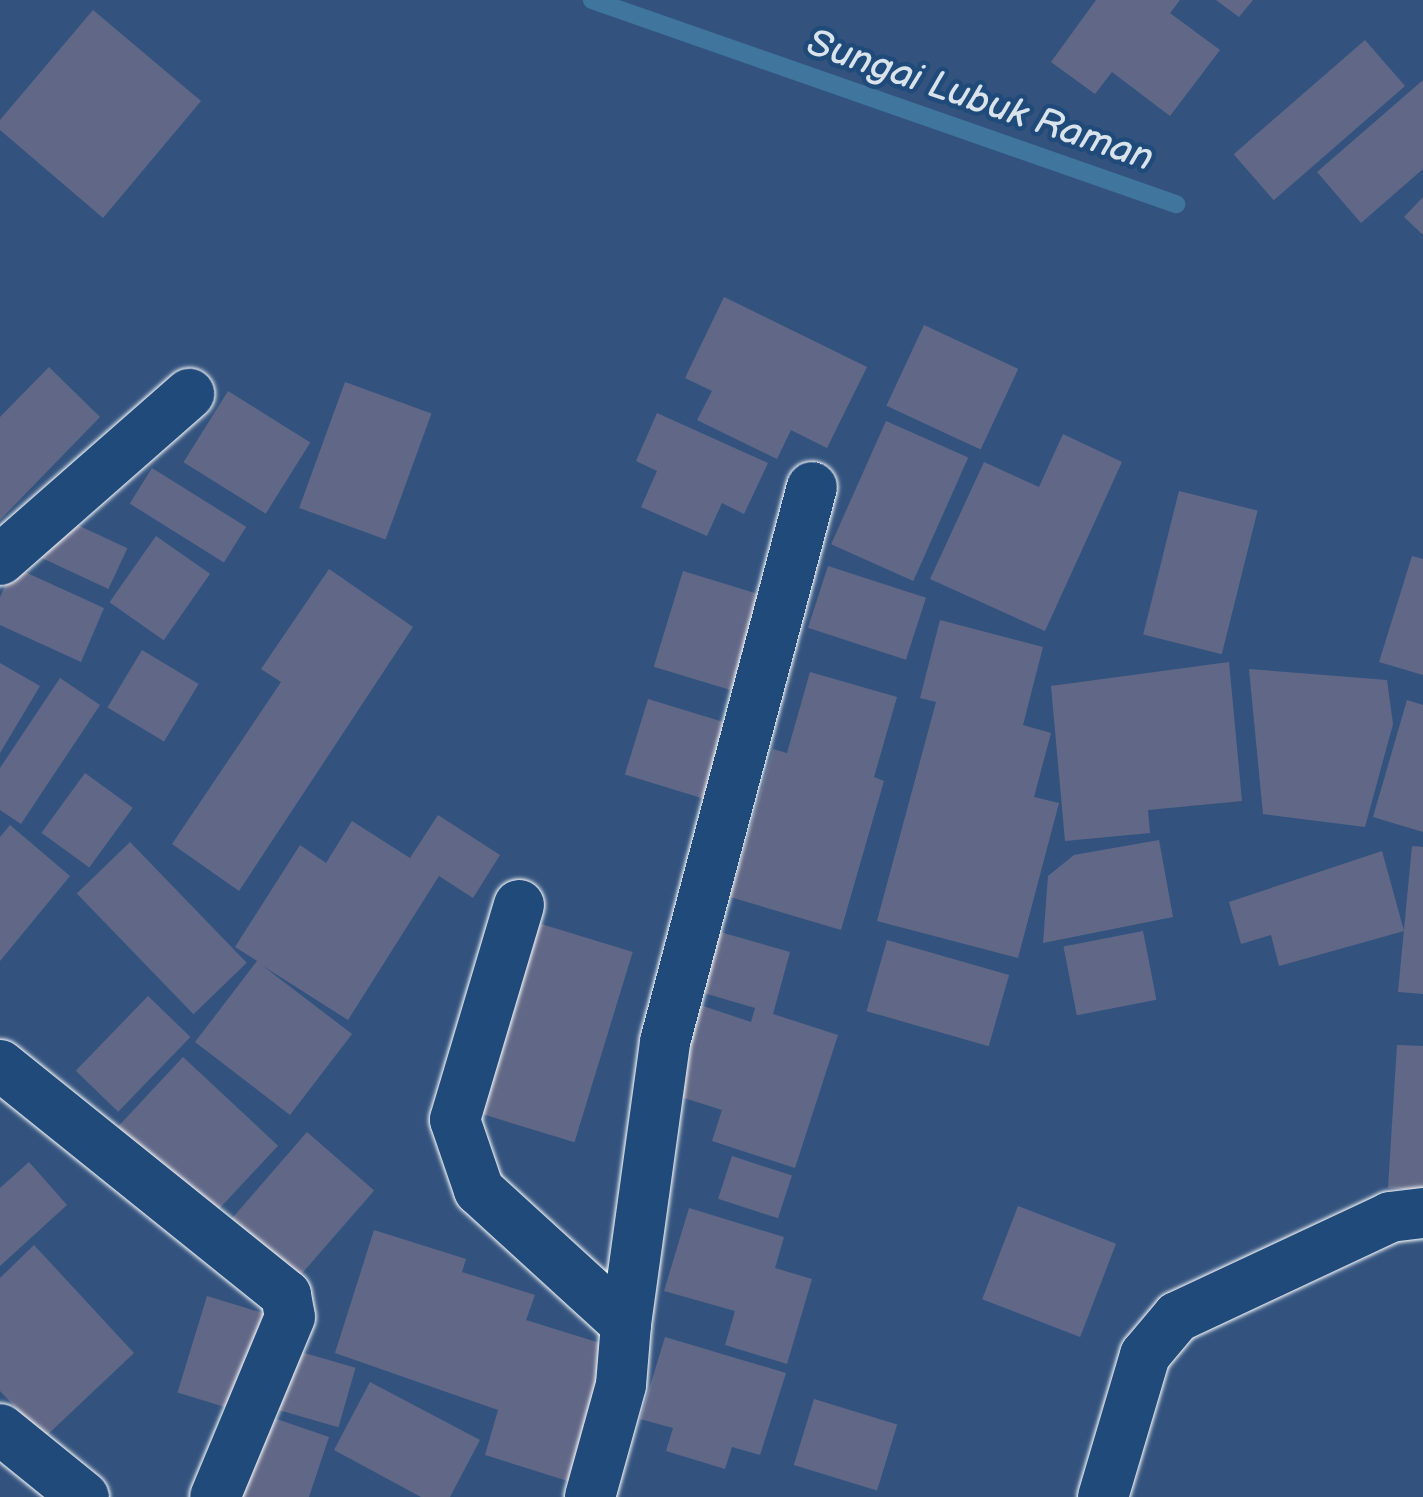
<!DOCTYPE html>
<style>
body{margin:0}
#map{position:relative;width:1423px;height:1497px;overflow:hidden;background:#33537e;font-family:"Balsamiq Sans",sans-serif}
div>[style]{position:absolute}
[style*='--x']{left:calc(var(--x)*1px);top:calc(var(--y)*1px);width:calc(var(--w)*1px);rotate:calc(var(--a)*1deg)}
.stream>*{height:18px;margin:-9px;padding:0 9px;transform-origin:9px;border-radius:9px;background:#40759d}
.building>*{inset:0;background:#616887;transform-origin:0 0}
.roads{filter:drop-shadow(0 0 2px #fff) drop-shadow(0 0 2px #fff)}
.street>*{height:50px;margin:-25px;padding:0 25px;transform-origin:25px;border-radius:25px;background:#1f4a7a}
span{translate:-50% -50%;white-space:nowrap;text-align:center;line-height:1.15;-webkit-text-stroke:9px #1f4a7a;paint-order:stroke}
.water-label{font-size:38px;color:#d9e3eb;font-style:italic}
</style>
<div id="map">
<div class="stream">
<i style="--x:592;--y:0;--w:619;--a:19.26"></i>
</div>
<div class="building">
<i style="clip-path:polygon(1096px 0,1180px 0,1170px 13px,1220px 50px,1170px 116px,1112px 72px,1095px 94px,1051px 62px)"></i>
<i style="clip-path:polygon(1216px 0,1253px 0,1239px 17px)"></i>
<i style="clip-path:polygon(93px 10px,201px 101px,103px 218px,0 130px,0 120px)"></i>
<i style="left:1365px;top:40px;width:61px;height:174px;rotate:49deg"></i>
<i style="clip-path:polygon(1423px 80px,1423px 169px,1361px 223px,1317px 172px)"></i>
<i style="clip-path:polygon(1423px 197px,1423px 235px,1404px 217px)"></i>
<i style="clip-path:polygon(724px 297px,867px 367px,827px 448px,791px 430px,777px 459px,697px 420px,712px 391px,685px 378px)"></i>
<i style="left:924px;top:325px;width:104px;height:89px;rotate:25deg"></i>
<i style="clip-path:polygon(49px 367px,100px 417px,0 520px,0 417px)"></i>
<i style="left:345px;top:382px;width:92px;height:134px;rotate:20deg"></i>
<i style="left:228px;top:391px;width:97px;height:84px;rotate:32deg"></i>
<i style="clip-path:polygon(657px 413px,768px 463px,744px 514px,722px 503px,707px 536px,641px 507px,657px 471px,636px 461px)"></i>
<i style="left:886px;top:421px;width:90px;height:135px;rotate:24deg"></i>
<i style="clip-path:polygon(1063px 434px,1122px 462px,1045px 631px,930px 579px,984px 462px,1039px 487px)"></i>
<i style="left:152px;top:468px;width:111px;height:42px;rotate:32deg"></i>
<i style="left:1179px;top:491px;width:81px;height:148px;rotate:14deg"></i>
<i style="left:54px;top:514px;width:81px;height:45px;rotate:25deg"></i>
<i style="left:156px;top:536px;width:66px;height:81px;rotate:35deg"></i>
<i style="clip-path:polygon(1412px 556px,1423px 559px,1423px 675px,1379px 662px)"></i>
<i style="left:828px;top:566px;width:103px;height:65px;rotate:18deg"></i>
<i style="clip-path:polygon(14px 567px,104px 608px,81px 662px,0 625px,0 597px)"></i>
<i style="clip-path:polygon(329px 569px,413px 627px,239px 891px,172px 844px,281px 682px,261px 669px)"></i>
<i style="left:683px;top:571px;width:88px;height:100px;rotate:17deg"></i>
<i style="clip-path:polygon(940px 620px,1043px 647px,1023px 725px,1051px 733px,1034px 797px,1059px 803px,1018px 958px,877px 921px,936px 702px,920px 698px)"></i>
<i style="left:142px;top:650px;width:66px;height:67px;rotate:31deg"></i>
<i style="clip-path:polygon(1229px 662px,1242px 801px,1148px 810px,1150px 833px,1065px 841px,1051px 686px)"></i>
<i style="clip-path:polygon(0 663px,40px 686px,0 753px)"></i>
<i style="clip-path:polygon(1249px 669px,1387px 680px,1393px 724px,1365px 827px,1263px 814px)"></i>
<i style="clip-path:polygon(810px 672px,897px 697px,874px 777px,884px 781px,841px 930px,730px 897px,773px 749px,787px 753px)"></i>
<i style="clip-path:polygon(60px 678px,100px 705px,21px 824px,0 810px,0 768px)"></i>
<i style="left:648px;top:699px;width:91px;height:79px;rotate:17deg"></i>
<i style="clip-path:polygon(1407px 700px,1423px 705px,1423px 832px,1373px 817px)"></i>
<i style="left:85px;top:773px;width:59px;height:74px;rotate:36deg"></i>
<i style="clip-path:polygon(438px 815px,500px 855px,473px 898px,439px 876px,348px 1020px,263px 966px,352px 1034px,290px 1115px,195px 1042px,257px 961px,235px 947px,300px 845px,326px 863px,352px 821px,410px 858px)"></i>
<i style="clip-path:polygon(10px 825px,70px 876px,0 961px,0 837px)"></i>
<i style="clip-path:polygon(1159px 840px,1173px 917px,1043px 943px,1048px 876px,1074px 855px)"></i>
<i style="left:130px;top:842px;width:168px;height:74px;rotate:46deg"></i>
<i style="clip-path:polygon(1412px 846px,1423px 847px,1423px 994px,1398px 992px)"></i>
<i style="clip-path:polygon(1382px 851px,1404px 931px,1279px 966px,1271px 935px,1241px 944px,1229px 902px)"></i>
<i style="left:538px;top:923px;width:99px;height:199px;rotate:17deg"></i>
<i style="clip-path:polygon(713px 930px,790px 952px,773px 1014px,838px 1035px,795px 1168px,712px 1141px,722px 1110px,662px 1091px,691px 1002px,751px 1022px,755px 1008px,697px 991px)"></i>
<i style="left:1143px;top:931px;width:70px;height:81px;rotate:79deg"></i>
<i style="left:887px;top:940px;width:127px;height:74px;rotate:16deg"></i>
<i style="left:148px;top:996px;width:59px;height:104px;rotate:44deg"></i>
<i style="clip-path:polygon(1397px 1045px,1423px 1046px,1423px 1190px,1388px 1188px)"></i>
<i style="left:183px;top:1057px;width:130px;height:103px;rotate:43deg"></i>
<i style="left:307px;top:1132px;width:89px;height:137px;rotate:41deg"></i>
<i style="left:732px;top:1156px;width:63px;height:45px;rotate:18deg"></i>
<i style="clip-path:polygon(29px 1162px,67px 1205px,0 1266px,0 1188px)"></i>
<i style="left:1018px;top:1206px;width:105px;height:100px;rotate:21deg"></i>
<i style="clip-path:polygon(689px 1208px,784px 1237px,775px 1268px,812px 1279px,787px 1364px,725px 1345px,735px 1311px,664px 1291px)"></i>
<i style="clip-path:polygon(374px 1230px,466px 1259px,462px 1272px,535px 1295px,526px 1320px,616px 1348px,574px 1483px,485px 1455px,498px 1410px,335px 1353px)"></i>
<i style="clip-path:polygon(34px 1245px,134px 1353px,44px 1438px,0 1391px,0 1278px)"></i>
<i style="left:207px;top:1296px;width:70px;height:101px;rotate:17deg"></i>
<i style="clip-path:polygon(665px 1337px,786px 1373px,760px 1455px,732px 1447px,725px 1469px,666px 1451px,673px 1428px,640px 1419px)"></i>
<i style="left:294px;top:1350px;width:64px;height:62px;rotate:16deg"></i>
<i style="clip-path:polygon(370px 1382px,480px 1440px,450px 1497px,421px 1497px,334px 1450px)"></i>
<i style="left:814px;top:1399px;width:87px;height:69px;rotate:17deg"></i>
<i style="clip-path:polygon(265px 1415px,329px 1437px,309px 1497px,237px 1497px)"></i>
</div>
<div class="roads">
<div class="street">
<i style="--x:0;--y:560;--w:252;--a:-41.3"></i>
<i style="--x:519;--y:905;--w:224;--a:106.6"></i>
<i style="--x:455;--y:1120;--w:74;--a:71.1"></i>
<i style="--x:479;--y:1190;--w:199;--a:42.4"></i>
<i style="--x:626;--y:1324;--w:61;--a:94.7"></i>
<i style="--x:621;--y:1385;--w:116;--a:105.5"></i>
<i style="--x:0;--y:1065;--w:367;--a:38.8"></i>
<i style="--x:286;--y:1295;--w:22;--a:80"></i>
<i style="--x:290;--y:1317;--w:195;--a:112.6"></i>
<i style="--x:626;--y:1324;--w:285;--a:-82.1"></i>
<i style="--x:665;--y:1042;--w:574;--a:-75.17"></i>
<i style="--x:0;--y:1429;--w:108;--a:39"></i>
<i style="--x:1103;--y:1497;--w:148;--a:-73.5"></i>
<i style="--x:1145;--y:1355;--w:50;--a:-49.9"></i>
<i style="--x:1177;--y:1317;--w:235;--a:-25.1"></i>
<i style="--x:1390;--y:1217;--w:33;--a:-7"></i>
</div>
</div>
<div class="water-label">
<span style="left:980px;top:101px;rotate:19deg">Sungai Lubuk Raman</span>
</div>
</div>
